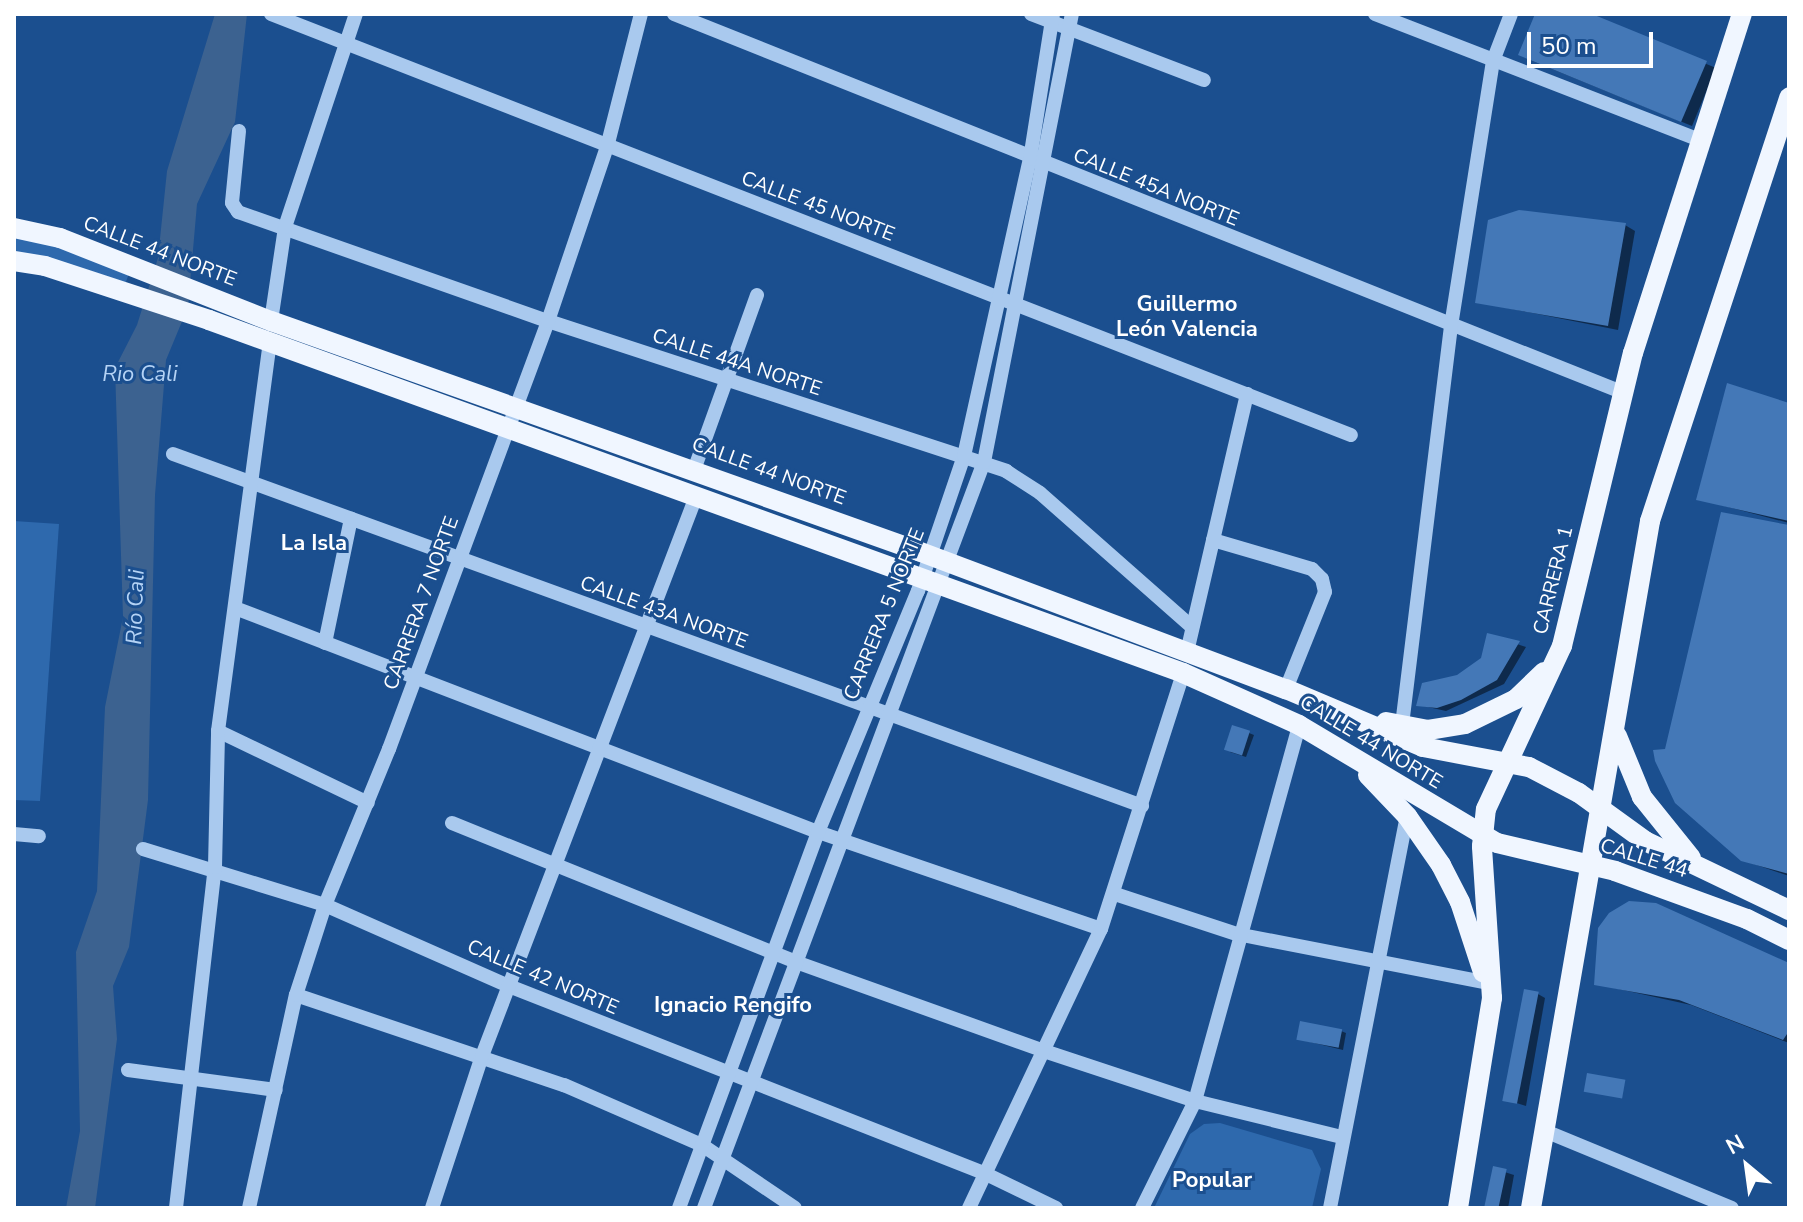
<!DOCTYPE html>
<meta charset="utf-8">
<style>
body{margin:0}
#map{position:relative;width:1803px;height:1222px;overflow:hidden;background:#1b4f8f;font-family:"Nunito Sans",sans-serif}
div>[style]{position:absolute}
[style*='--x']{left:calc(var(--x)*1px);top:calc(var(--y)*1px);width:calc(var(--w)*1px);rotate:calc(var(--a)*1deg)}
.green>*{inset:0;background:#2e69ad}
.water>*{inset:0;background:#3c6290}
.shadow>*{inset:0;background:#0007}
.building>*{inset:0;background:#4478b7;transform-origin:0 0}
.minor>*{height:14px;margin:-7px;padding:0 7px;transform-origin:7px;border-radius:7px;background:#a9c9ee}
.major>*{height:20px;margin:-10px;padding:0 10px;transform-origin:10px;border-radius:10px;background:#f0f6ff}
span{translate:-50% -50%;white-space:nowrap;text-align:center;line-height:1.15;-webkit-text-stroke:6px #1b4f8f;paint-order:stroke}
.street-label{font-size:20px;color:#fff}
.neighbourhood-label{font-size:22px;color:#fff;font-weight:700}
.water-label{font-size:22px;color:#b5d3f5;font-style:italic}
.frame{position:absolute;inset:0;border:16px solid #fff;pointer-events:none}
.north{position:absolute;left:1707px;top:1126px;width:80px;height:80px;-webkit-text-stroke:6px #1b4f8f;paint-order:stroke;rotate:331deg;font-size:22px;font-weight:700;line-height:32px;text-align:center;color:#fff}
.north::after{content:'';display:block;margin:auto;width:28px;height:36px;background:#fff;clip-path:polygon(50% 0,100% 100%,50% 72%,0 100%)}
.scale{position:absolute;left:1527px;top:32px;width:126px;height:36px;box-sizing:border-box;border:4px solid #fff;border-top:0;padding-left:10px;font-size:24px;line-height:28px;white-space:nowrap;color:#fff;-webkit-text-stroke:6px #1b4f8f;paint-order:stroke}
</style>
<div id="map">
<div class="green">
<i style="clip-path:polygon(14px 228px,132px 265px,123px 290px,14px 261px)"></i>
<i style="clip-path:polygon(14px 521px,59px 524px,40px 801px,14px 800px)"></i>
<i style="clip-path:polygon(1220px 1123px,1312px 1150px,1321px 1169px,1312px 1208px,1154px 1208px,1190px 1134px,1204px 1124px)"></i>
</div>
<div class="water">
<i style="clip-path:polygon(215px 14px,247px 14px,235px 122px,197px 204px,188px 307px,166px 360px,155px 495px,148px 800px,129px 947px,113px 986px,117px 1039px,95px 1208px,66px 1208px,80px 1131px,76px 952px,97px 891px,105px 707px,123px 617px,115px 368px,137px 325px,158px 258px,167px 171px)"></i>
</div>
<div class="shadow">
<i style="clip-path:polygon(1537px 14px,1587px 14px,1716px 68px,1692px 126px,1530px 60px)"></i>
<i style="clip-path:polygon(1625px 225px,1635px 231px,1618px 330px,1477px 302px)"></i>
<i style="clip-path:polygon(1789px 405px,1789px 523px,1698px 499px)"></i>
<i style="clip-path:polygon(1789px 527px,1789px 876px,1742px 860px,1667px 751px)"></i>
<i style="clip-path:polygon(1489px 635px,1526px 647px,1504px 684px,1446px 711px,1419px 705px,1483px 660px)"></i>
<i style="clip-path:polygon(1249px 733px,1254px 735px,1246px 757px,1230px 752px)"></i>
<i style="clip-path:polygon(1656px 905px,1789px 965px,1789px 1043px,1691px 1005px,1596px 984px)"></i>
<i style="clip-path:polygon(1538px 994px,1545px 998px,1526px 1106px,1507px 1100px)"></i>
<i style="clip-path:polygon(1341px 1031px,1346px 1033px,1343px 1050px,1298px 1039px)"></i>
<i style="clip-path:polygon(1495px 1169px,1514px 1175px,1508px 1208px,1488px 1208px)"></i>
</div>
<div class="building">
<i style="clip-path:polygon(1535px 14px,1592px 14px,1707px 61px,1681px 122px,1518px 55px)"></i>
<i style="clip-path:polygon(1519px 210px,1626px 223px,1608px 326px,1475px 303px,1488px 220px)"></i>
<i style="clip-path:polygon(1727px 383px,1789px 403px,1789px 521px,1696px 500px)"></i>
<i style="clip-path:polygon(1721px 512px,1789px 525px,1789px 874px,1741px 861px,1675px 803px,1655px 761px,1653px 750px,1665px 749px)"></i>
<i style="clip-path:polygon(1487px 633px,1520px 641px,1497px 680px,1461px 700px,1437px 708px,1416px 706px,1422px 683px,1457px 675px,1481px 658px)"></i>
<i style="left:1232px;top:725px;width:19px;height:26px;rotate:18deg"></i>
<i style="clip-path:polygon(1629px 901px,1656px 903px,1789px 963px,1789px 1031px,1783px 1040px,1679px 1000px,1594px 985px,1598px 928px,1609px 913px)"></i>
<i style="left:1524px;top:989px;width:15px;height:114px;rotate:11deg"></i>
<i style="left:1300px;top:1021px;width:43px;height:19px;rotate:11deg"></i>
<i style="left:1587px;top:1073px;width:39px;height:19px;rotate:10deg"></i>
<i style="left:1493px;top:1166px;width:14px;height:43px;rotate:12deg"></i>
</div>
<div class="minor">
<i style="--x:271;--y:14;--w:1159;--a:21.3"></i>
<i style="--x:674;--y:14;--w:1023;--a:21.75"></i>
<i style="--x:1031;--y:14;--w:185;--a:20.9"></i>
<i style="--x:1375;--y:14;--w:351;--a:21.2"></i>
<i style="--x:239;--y:131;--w:72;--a:95.6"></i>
<i style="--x:232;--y:203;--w:11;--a:56"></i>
<i style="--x:238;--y:212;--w:329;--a:19.4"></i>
<i style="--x:548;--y:321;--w:482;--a:18.1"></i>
<i style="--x:1006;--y:471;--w:40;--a:32.9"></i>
<i style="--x:1040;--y:493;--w:203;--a:41.4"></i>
<i style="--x:271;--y:321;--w:95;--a:-81.5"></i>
<i style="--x:285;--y:227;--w:225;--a:-71.6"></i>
<i style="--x:173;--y:454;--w:1031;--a:19.96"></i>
<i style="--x:694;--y:470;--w:186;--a:-70.2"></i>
<i style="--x:1213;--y:540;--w:103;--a:16.3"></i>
<i style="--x:1312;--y:569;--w:14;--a:45"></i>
<i style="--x:1322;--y:579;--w:13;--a:77"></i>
<i style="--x:1325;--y:592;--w:105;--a:111.9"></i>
<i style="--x:235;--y:608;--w:625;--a:21.02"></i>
<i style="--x:818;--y:832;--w:299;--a:18.9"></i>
<i style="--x:325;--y:643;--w:127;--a:-78.2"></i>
<i style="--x:1187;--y:652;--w:265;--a:-76.9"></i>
<i style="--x:1402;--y:725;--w:402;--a:-83"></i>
<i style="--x:1451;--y:326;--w:268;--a:-81"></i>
<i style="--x:1493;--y:61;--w:50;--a:-69"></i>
<i style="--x:218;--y:731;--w:166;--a:25.6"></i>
<i style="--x:452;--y:823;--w:368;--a:22"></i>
<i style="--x:793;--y:961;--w:267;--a:19.7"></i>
<i style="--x:1044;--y:1051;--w:159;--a:18.3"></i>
<i style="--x:1195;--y:1101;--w:151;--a:13.8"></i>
<i style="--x:14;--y:834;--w:25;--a:5"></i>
<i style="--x:143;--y:849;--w:190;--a:17.1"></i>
<i style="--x:325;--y:905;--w:201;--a:23.8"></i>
<i style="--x:509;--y:986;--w:513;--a:21.51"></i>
<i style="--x:986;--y:1174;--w:78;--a:25.9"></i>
<i style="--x:1115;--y:894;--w:128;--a:18.2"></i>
<i style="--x:1237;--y:934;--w:253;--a:11"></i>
<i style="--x:296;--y:995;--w:283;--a:18.6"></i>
<i style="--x:564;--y:1085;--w:150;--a:23.5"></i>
<i style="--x:702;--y:1145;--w:112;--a:34.1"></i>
<i style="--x:128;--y:1070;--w:149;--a:7.7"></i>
<i style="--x:1545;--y:1131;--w:202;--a:22.4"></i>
<i style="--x:176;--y:1208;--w:343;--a:-83.5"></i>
<i style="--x:215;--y:867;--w:136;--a:-88.7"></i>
<i style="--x:218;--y:731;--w:391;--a:-82.4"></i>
<i style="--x:249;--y:1208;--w:218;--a:-77.6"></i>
<i style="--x:296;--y:995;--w:95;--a:-72.1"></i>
<i style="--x:325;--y:905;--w:169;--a:-67.7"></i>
<i style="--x:389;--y:749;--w:457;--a:-69.6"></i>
<i style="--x:548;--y:321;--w:184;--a:-71.3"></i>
<i style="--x:607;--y:147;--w:137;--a:-75.7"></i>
<i style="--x:432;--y:1208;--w:160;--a:-71.8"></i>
<i style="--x:482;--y:1056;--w:596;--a:-69.07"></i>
<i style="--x:679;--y:1208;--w:401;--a:-69.7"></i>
<i style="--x:818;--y:832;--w:261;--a:-67.5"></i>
<i style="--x:918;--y:591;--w:143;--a:-71.2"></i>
<i style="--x:964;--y:456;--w:304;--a:-77.5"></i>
<i style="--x:1030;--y:159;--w:147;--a:-81"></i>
<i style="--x:704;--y:1208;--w:797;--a:-69.43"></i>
<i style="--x:984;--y:462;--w:457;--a:-78.9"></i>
<i style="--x:969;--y:1208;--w:309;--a:-64.7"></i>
<i style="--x:1101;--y:929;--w:269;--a:-72.2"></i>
<i style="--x:1142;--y:1208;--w:119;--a:-63.6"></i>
<i style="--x:1195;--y:1101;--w:390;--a:-74.5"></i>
<i style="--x:1330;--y:1208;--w:399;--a:-78.9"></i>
</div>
<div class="major">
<i style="--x:14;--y:228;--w:47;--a:12.3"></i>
<i style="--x:60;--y:238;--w:227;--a:21.5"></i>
<i style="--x:271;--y:321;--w:687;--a:19.57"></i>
<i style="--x:918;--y:551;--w:393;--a:20.6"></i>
<i style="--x:1286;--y:689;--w:149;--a:22.9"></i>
<i style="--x:1423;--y:747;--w:108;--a:10.7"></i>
<i style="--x:1529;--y:767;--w:56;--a:27.5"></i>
<i style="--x:1579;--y:793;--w:82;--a:36"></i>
<i style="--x:1645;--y:841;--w:160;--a:25.6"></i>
<i style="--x:14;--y:261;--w:31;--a:9"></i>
<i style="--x:45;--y:266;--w:173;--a:18.2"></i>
<i style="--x:209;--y:320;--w:1036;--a:19.92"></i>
<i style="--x:1183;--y:673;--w:127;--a:24.1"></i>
<i style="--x:1299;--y:725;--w:230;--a:30.8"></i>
<i style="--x:1497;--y:843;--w:121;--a:13.3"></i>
<i style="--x:1615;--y:871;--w:140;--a:20"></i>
<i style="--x:1747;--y:919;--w:47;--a:26.6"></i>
<i style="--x:1386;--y:722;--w:43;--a:10.8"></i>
<i style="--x:1428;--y:730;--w:37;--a:-9"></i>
<i style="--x:1465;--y:724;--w:57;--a:-26.1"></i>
<i style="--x:1516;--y:699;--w:39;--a:-44"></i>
<i style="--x:1617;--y:736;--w:66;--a:67.7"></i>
<i style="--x:1642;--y:797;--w:78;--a:51.2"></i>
<i style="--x:1368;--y:775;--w:57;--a:46.4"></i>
<i style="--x:1407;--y:816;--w:60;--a:55.2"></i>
<i style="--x:1441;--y:865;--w:42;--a:62.8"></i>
<i style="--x:1460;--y:902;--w:74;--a:71.8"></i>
<i style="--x:1458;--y:1208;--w:213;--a:-80.8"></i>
<i style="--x:1492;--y:998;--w:152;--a:-93.8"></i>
<i style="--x:1482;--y:846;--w:37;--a:-84"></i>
<i style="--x:1486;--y:809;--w:180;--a:-65"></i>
<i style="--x:1562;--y:646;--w:301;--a:-76.4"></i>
<i style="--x:1633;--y:353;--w:356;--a:-72.2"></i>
<i style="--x:1531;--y:1208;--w:697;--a:-80.17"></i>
<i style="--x:1650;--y:521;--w:446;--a:-71.8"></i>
</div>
<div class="street-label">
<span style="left:1156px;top:187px;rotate:22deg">CALLE 45A NORTE</span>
<span style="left:818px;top:206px;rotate:21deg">CALLE 45 NORTE</span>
<span style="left:160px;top:251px;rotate:21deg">CALLE 44 NORTE</span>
<span style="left:737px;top:362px;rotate:18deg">CALLE 44A NORTE</span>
<span style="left:769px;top:471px;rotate:20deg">CALLE 44 NORTE</span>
<span style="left:1553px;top:580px;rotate:-76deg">CARRERA 1</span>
<span style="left:421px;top:603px;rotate:-70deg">CARRERA 7 NORTE</span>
<span style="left:664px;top:612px;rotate:20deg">CALLE 43A NORTE</span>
<span style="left:884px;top:614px;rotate:-68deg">CARRERA 5 NORTE</span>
<span style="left:1371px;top:742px;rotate:31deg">CALLE 44 NORTE</span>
<span style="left:1644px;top:858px;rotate:17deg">CALLE 44</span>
<span style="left:543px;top:977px;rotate:23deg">CALLE 42 NORTE</span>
</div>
<div class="neighbourhood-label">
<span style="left:1187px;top:317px">Guillermo<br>León Valencia</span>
<span style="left:314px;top:544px">La Isla</span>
<span style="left:733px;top:1006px">Ignacio Rengifo</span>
<span style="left:1212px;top:1181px">Popular</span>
</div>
<div class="water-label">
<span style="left:140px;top:375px">Rio Cali</span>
<span style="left:136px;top:607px;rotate:-88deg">Río Cali</span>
</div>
<div class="frame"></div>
<div class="north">N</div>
<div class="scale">50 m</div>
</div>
